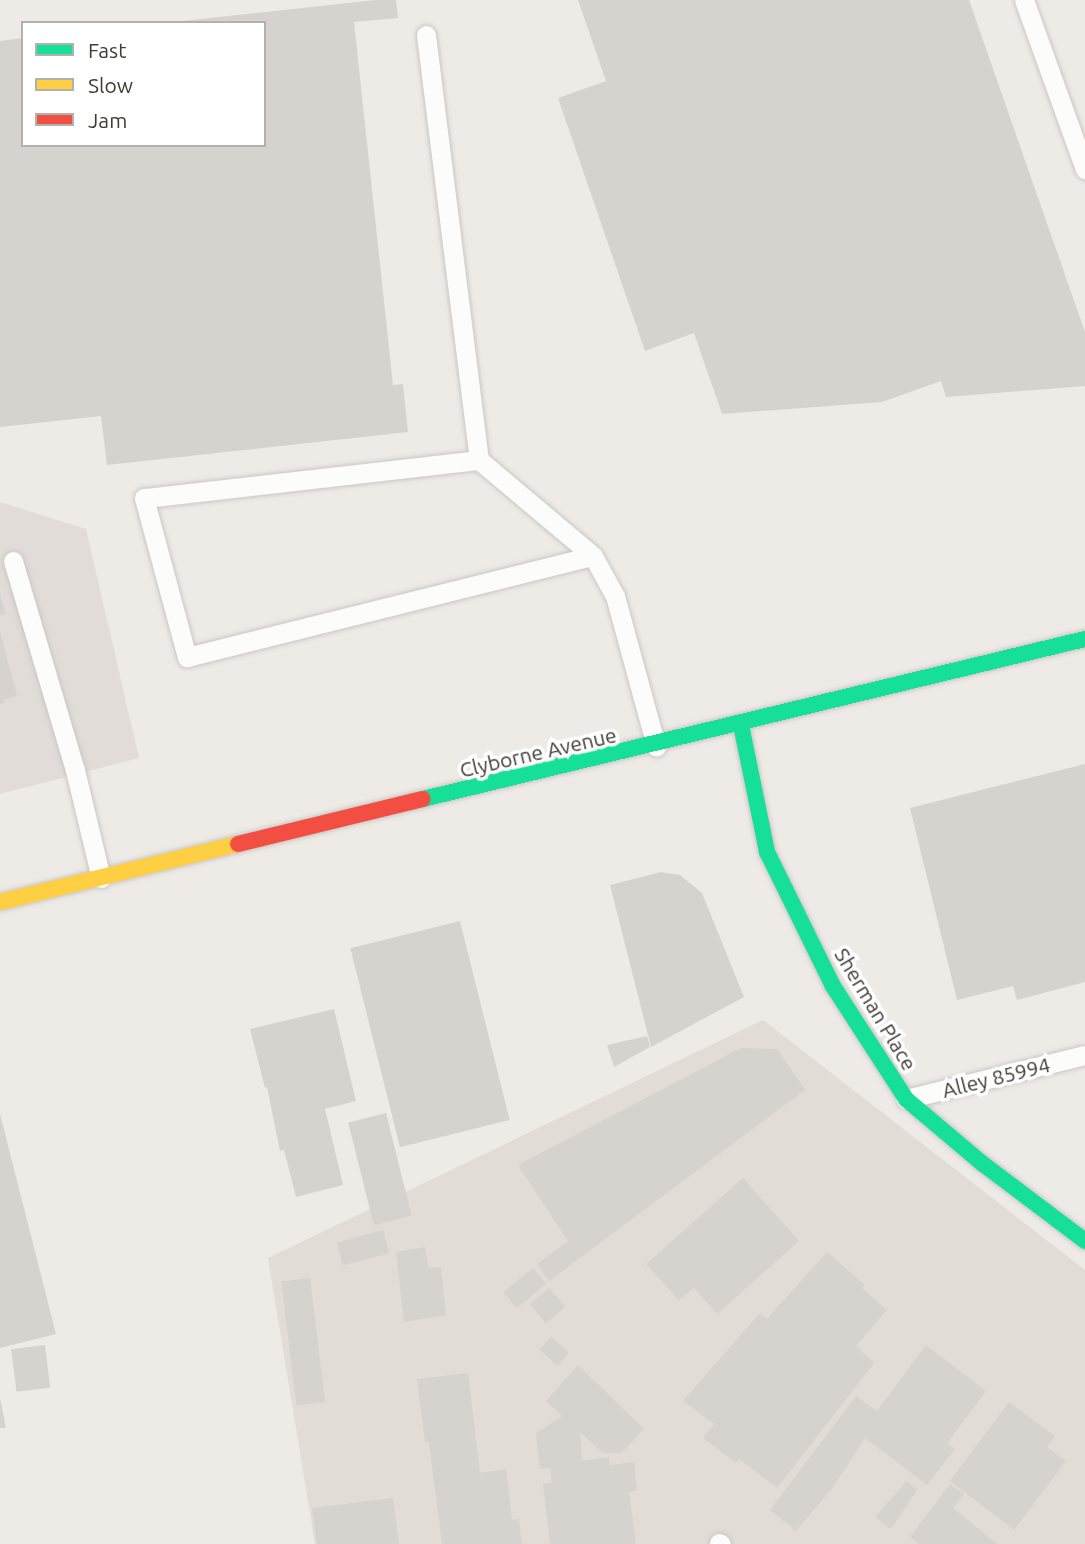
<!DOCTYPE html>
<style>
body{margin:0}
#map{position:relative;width:1085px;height:1544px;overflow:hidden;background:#eeebe7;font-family:Ubuntu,sans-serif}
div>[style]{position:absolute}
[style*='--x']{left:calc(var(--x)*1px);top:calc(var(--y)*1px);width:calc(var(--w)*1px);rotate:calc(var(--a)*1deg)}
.residential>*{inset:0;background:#e1dcd5}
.industrial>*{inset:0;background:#e1dcd8}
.building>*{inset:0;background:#d6d2ce;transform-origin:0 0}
.roads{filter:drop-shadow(0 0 2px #cac7c3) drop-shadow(0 0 2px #cac7c3)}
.lane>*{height:19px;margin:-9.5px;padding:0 9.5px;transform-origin:9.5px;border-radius:9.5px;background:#fcfcfb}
.fast>*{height:16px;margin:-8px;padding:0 8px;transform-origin:8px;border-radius:8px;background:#16e098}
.slow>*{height:16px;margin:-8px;padding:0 8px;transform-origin:8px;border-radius:8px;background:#ffcf43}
.jam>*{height:16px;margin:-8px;padding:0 8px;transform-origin:8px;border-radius:8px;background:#f24e42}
span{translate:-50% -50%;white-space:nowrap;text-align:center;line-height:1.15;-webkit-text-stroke:7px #fff;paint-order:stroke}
.street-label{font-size:21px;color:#423b35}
.legend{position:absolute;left:21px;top:21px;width:245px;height:126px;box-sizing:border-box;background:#fff;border:2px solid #b3b1ae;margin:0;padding:9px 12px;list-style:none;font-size:21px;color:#423b35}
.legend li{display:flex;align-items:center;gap:14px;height:35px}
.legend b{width:35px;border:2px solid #b3b1ae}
</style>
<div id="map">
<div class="residential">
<i style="clip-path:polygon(763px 1020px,1085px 1270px,1085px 1544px,315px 1544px,268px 1258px)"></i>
</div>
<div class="industrial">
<i style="clip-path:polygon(0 502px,86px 529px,139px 758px,0 794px)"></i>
</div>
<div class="building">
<i style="clip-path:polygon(376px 0,396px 0,398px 18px,354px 22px,393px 385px,403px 384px,408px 432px,107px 465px,101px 416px,0 427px,0 41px,23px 38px,23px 145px,264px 145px,264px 23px,182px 21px)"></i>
<i style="clip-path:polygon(578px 0,969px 0,1085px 332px,1085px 386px,946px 397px,941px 381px,882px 402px,722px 414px,694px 333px,645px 351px,558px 98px,606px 81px)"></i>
<i style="clip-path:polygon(0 594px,6px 614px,0 615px)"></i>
<i style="clip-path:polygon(0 631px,17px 696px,4px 699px,5px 703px,0 704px)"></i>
<i style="clip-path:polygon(1085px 764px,1085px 982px,1017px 1000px,1013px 986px,957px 1000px,910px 808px)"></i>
<i style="clip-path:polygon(661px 872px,680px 875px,702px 893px,744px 997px,651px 1047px,610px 885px)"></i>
<i style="left:460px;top:921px;width:205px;height:113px;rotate:76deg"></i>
<i style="clip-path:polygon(334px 1009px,356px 1101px,325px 1109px,343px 1185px,296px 1197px,284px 1150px,280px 1151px,267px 1087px,265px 1088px,250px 1029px)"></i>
<i style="clip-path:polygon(647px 1036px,650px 1047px,614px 1067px,607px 1045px)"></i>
<i style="clip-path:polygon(741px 1048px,777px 1049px,805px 1090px,549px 1281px,537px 1264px,568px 1241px,518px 1165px)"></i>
<i style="left:386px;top:1113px;width:106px;height:39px;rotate:76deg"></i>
<i style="clip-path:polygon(0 1114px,56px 1334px,0 1348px)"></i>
<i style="clip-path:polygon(743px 1178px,799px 1241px,717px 1314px,694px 1288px,679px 1300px,646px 1264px)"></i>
<i style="left:383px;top:1230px;width:24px;height:48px;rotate:75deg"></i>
<i style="clip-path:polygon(425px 1247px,429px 1268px,441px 1267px,446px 1315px,404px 1322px,396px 1252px)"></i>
<i style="clip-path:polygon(827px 1252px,865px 1285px,862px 1288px,887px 1310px,856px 1346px,874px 1363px,777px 1488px,739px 1459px,736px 1463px,703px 1438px,714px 1424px,683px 1401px,760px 1313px,767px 1319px)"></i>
<i style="left:533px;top:1268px;width:21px;height:38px;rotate:51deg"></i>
<i style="left:310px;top:1278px;width:125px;height:29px;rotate:83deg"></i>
<i style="left:549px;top:1288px;width:25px;height:25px;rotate:50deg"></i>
<i style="left:551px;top:1337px;width:24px;height:17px;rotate:42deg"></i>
<i style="left:45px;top:1345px;width:43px;height:34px;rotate:83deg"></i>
<i style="clip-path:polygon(926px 1345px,986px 1391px,947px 1443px,955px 1449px,927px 1485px,865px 1438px,833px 1487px,796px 1531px,770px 1510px,856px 1396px,877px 1411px)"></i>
<i style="clip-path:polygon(578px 1365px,644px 1429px,621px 1453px,603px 1453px,580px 1432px,582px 1461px,609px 1457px,610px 1465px,634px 1462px,637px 1490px,629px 1492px,636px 1544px,550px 1544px,543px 1484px,552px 1483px,550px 1468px,540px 1469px,536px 1433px,562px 1416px,546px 1401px)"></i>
<i style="clip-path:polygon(468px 1373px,480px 1473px,506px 1469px,512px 1520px,519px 1519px,522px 1544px,442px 1544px,429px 1442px,425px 1442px,417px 1379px)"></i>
<i style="clip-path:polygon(0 1398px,6px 1428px,0 1428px)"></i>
<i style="clip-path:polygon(1009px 1402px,1055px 1436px,1047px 1447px,1066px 1461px,1014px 1530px,950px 1481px)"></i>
<i style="clip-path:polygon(907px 1481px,917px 1490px,891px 1529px,875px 1517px)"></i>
<i style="clip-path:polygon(950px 1484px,964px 1494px,953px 1508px,997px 1544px,919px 1544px,910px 1537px)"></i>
<i style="clip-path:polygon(393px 1498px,399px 1544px,317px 1544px,312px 1508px)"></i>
</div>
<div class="roads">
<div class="lane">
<i style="--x:1024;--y:0;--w:180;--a:70.2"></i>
<i style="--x:426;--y:35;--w:428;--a:82.9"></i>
<i style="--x:479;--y:460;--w:337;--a:173.5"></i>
<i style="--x:144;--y:498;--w:165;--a:74.9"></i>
<i style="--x:187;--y:657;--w:418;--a:-14"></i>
<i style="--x:593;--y:556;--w:46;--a:61.2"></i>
<i style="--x:615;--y:596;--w:156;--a:74.7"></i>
<i style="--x:479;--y:460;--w:149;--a:40.1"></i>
<i style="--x:13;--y:561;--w:218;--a:73.5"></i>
<i style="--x:75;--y:770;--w:111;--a:76.5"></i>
<i style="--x:906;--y:1099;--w:184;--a:-13.8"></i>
<i style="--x:719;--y:1543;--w:2;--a:27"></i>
</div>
<div class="fast">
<i style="--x:741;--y:725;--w:130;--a:78.4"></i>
<i style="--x:767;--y:852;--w:149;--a:63.8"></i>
<i style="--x:833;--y:986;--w:135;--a:57.1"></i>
<i style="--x:906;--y:1099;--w:101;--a:40.2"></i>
<i style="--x:983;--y:1164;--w:128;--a:37"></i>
<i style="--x:423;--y:799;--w:681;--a:-13.59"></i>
</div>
<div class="slow">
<i style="--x:0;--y:902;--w:245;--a:-13.7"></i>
</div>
<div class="jam">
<i style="--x:238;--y:844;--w:190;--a:-13.7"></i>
</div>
</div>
<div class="street-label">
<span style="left:538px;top:752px;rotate:-13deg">Clyborne Avenue</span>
<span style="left:876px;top:1009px;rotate:59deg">Sherman Place</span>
<span style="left:996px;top:1077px;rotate:-14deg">Alley 85994</span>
</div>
<ul class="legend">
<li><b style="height:9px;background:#16e098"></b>Fast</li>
<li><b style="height:9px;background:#ffcf43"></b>Slow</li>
<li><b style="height:9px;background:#f24e42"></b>Jam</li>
</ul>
</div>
